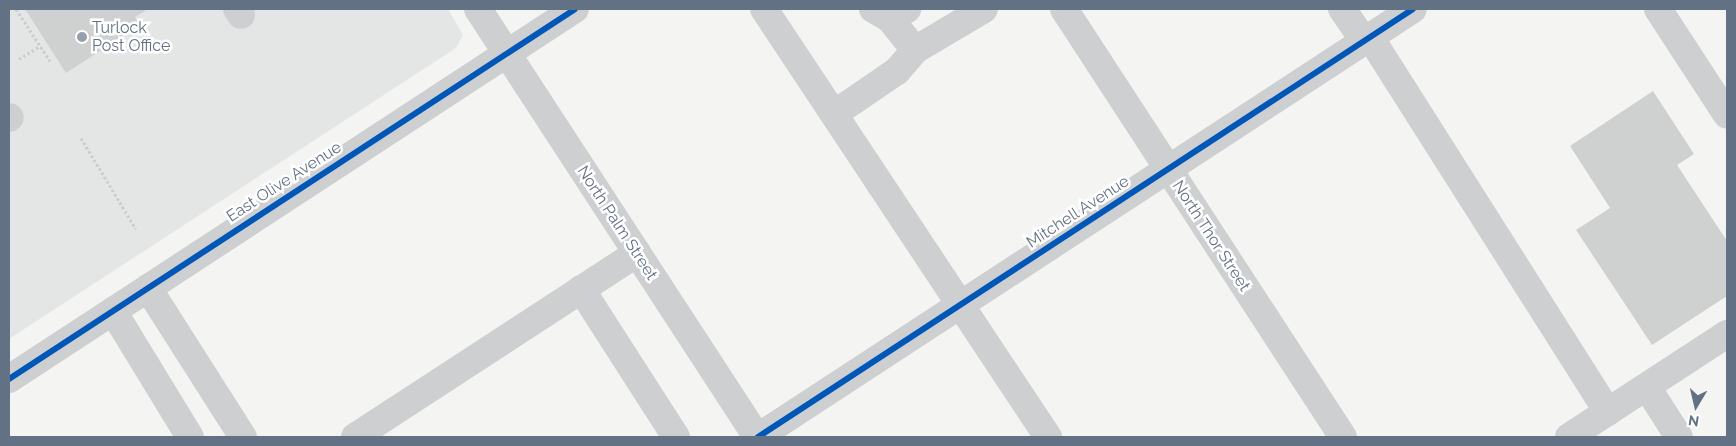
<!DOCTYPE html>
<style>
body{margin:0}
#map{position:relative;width:1736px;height:446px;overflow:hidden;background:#f4f5f3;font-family:Raleway,sans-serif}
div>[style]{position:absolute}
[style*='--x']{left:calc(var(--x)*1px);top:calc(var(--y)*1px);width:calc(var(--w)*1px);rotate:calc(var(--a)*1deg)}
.built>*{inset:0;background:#e4e6e5}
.building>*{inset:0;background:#cfd1d1}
.path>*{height:3px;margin-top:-1.5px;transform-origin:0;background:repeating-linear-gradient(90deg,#cccccd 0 2.5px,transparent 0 5px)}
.minor>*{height:28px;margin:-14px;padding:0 14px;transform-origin:14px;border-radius:14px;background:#cecfd0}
.cycleway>*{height:6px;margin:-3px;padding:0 3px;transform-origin:3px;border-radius:3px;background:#0057b8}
.dots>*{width:14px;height:14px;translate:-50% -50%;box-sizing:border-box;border:2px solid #fff;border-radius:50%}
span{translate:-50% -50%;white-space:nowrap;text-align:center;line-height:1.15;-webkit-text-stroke:5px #fff;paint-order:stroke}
.poi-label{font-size:16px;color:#637185}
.left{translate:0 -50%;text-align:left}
.street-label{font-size:16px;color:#637185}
.frame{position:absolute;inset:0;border:10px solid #637185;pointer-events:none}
.north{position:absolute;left:1671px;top:381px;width:50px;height:50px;-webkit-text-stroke:4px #fff;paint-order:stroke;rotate:189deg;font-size:14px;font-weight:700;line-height:20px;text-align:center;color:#637185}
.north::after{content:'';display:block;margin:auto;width:18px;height:22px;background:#637185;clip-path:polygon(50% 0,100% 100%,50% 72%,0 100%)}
</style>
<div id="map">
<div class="built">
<i style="clip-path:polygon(9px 9px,448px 9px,463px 35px,456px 48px,9px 339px)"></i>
</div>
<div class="building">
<i style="clip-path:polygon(25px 9px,148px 9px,135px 17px,140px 25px,66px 73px)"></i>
<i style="clip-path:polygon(1653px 91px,1694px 154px,1677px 165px,1727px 241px,1727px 296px,1652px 345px,1576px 230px,1610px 208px,1570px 146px)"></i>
</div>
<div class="path">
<i style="--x:16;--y:9;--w:62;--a:56.8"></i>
<i style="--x:19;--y:59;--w:25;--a:-32"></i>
<i style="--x:81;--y:138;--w:106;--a:58.9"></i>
</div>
<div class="minor">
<i style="--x:237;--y:9;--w:7;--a:56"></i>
<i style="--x:478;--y:9;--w:511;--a:56.9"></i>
<i style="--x:764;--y:9;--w:514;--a:56.43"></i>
<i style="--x:873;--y:9;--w:20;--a:30"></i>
<i style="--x:890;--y:19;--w:20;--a:-30"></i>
<i style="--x:1064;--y:9;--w:511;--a:56.9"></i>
<i style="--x:1342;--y:9;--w:39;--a:55"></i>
<i style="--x:1658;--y:9;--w:126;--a:56.9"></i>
<i style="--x:890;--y:19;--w:40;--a:51"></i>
<i style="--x:915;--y:50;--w:80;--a:-30.7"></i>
<i style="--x:1370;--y:37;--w:444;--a:57.6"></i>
<i style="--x:834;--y:114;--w:76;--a:-34.3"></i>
<i style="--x:897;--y:71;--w:28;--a:-49"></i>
<i style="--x:9;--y:118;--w:1;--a:-45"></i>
<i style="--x:148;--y:288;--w:177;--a:57.5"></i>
<i style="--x:581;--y:289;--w:176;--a:57.3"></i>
<i style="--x:113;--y:311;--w:148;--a:58.6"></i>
<i style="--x:9;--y:379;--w:676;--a:-33.17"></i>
<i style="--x:1647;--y:387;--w:59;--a:57.4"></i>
<i style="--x:355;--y:437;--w:337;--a:-33.1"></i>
<i style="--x:758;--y:437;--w:782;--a:-33.16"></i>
<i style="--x:1569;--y:437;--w:189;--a:-33.1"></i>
</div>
<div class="cycleway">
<i style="--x:9;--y:379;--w:676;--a:-33.17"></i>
<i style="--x:758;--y:437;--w:782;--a:-33.16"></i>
</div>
<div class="dots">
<i style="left:82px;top:37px;background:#969fac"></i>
</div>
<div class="poi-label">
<span class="left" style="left:92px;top:37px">Turlock<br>Post Office</span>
</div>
<div class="street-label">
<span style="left:284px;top:182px;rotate:-33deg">East Olive Avenue</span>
<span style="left:1078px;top:212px;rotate:-33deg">Mitchell Avenue</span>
<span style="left:617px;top:223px;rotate:57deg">North Palm Street</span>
<span style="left:1211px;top:236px;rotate:57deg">North Thor Street</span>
</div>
<div class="frame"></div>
<div class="north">N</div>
</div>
